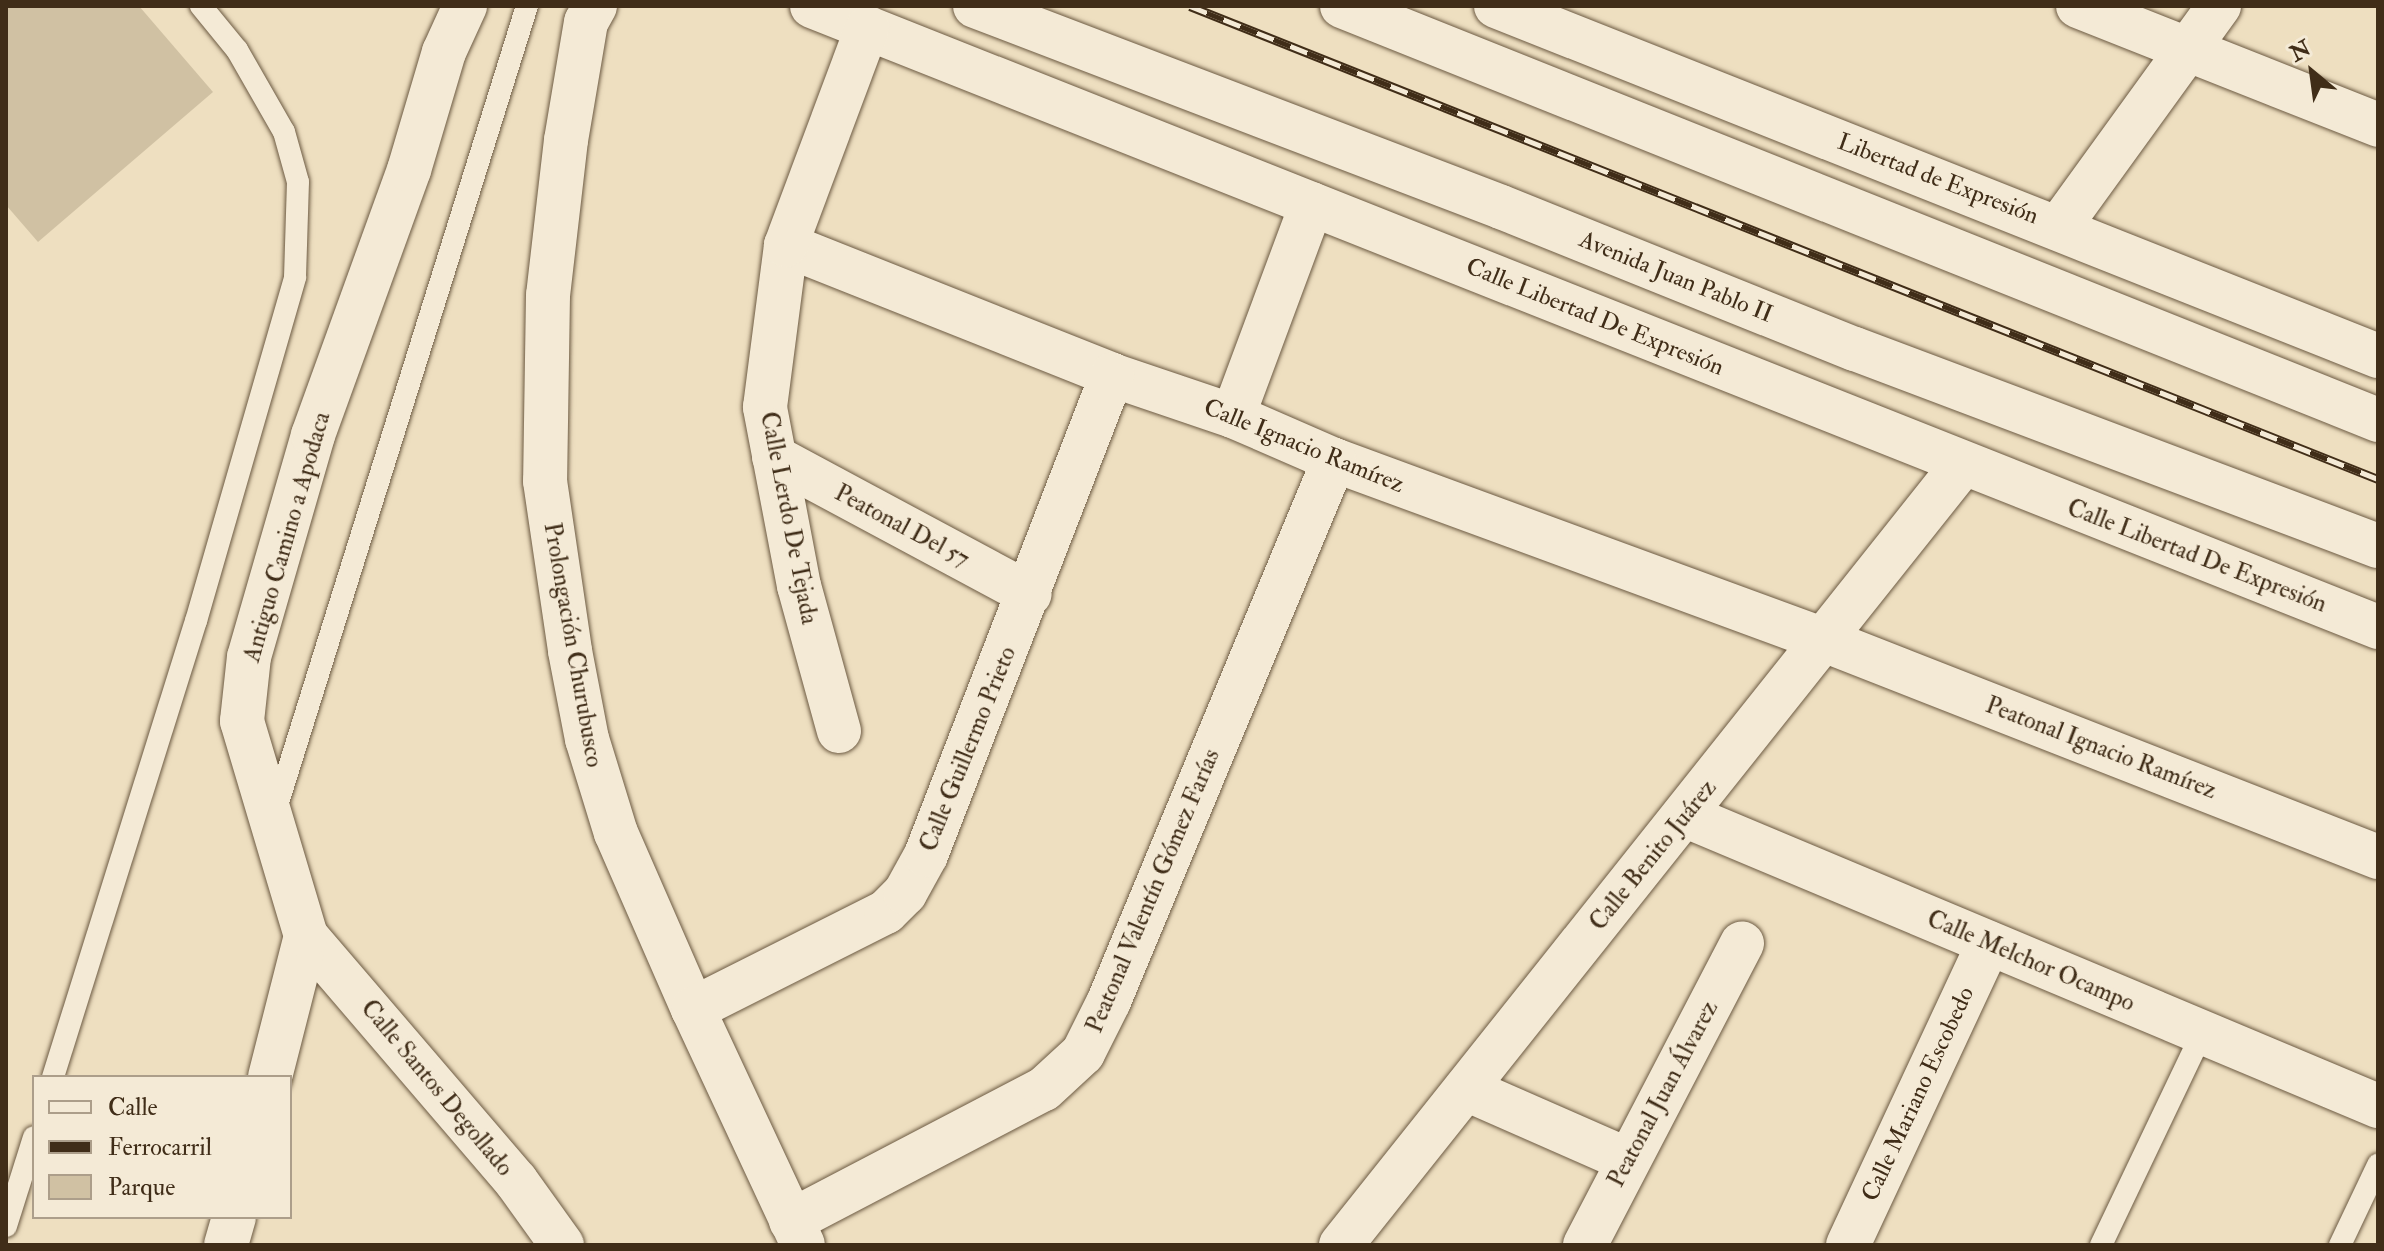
<!DOCTYPE html>
<meta charset="utf-8">
<style>
body{margin:0}
#map{position:relative;width:2384px;height:1251px;overflow:hidden;background:#eedfc0;font-family:"IM FELL Double Pica",serif}
div>[style]{position:absolute}
[style*='--x']{left:calc(var(--x)*1px);top:calc(var(--y)*1px);width:calc(var(--w)*1px);rotate:calc(var(--a)*1deg)}
.green>*{inset:0;background:#d0c1a3}
.roads{filter:drop-shadow(0 0 2px #6c5a42) drop-shadow(0 0 2px #6c5a42)}
.lane>*{height:22px;margin:-11px;padding:0 11px;transform-origin:11px;border-radius:11px;background:#f4ead6}
.street>*{height:44px;margin:-22px;padding:0 22px;transform-origin:22px;border-radius:22px;background:#f4ead6}
.secondary>*{height:44px;margin:-22px;padding:0 22px;transform-origin:22px;border-radius:22px;background:#f4ead6}
.rail>*{height:9px;margin-top:-4.5px;transform-origin:0;background:repeating-linear-gradient(90deg,#f4ead6 0 18px,#402d18 0 36px);box-sizing:border-box;border-block:2px solid #402d18}
span{translate:-50% -50%;white-space:nowrap;text-align:center;line-height:1.15;-webkit-text-stroke:6px #f4ead6;paint-order:stroke}
.street-label{font-size:24px;color:#402d18}
.frame{position:absolute;inset:0;border:8px solid #402d18;pointer-events:none}
.legend{position:absolute;left:32px;top:1075px;width:260px;height:144px;box-sizing:border-box;background:#f4ead6;border:2px solid #ac9e8a;margin:0;padding:10px 14px;list-style:none;font-size:24px;color:#402d18}
.legend li{display:flex;align-items:center;gap:16px;height:40px}
.legend b{width:40px;border:2px solid #ac9e8a}
.north{position:absolute;left:2272px;top:32px;width:80px;height:80px;-webkit-text-stroke:6px #f4ead6;paint-order:stroke;rotate:331deg;font-size:22px;font-weight:700;line-height:32px;text-align:center;color:#402d18}
.north::after{content:'';display:block;margin:auto;width:28px;height:36px;background:#402d18;clip-path:polygon(50% 0,100% 100%,50% 72%,0 100%)}
</style>
<div id="map">
<div class="green">
<i style="clip-path:polygon(6px 6px,139px 6px,213px 92px,38px 242px,6px 205px)"></i>
</div>
<div class="roads">
<div class="lane">
<i style="--x:275;--y:812;--w:844;--a:-72.64"></i>
<i style="--x:53;--y:1077;--w:478;--a:-72.6"></i>
<i style="--x:196;--y:621;--w:358;--a:-73.9"></i>
<i style="--x:295;--y:277;--w:95;--a:-88.2"></i>
<i style="--x:298;--y:182;--w:52;--a:-105.6"></i>
<i style="--x:284;--y:132;--w:95;--a:-119.8"></i>
<i style="--x:237;--y:50;--w:57;--a:-129.3"></i>
<i style="--x:6;--y:1226;--w:93;--a:-72.5"></i>
<i style="--x:2101;--y:1245;--w:235;--a:-64.5"></i>
<i style="--x:2340;--y:1245;--w:89;--a:-64.6"></i>
</div>
<div class="street">
<i style="--x:595;--y:6;--w:18;--a:119"></i>
<i style="--x:586;--y:22;--w:120;--a:99.6"></i>
<i style="--x:566;--y:140;--w:156;--a:96.6"></i>
<i style="--x:548;--y:295;--w:186;--a:90.9"></i>
<i style="--x:545;--y:481;--w:172;--a:81.6"></i>
<i style="--x:570;--y:651;--w:90;--a:79.1"></i>
<i style="--x:587;--y:739;--w:98;--a:72.9"></i>
<i style="--x:616;--y:833;--w:192;--a:66.4"></i>
<i style="--x:693;--y:1009;--w:260;--a:65"></i>
<i style="--x:812;--y:6;--w:1685;--a:21.63"></i>
<i style="--x:2078;--y:6;--w:323;--a:21.6"></i>
<i style="--x:2059;--y:227;--w:273;--a:-54.1"></i>
<i style="--x:786;--y:245;--w:351;--a:21.7"></i>
<i style="--x:1112;--y:375;--w:128;--a:18.7"></i>
<i style="--x:1233;--y:416;--w:110;--a:23.5"></i>
<i style="--x:1334;--y:460;--w:522;--a:20.17"></i>
<i style="--x:1824;--y:640;--w:595;--a:21.39"></i>
<i style="--x:1233;--y:416;--w:226;--a:-69.6"></i>
<i style="--x:774;--y:457;--w:290;--a:28.2"></i>
<i style="--x:839;--y:731;--w:150;--a:-105.4"></i>
<i style="--x:799;--y:586;--w:182;--a:-100.8"></i>
<i style="--x:765;--y:407;--w:163;--a:-82.6"></i>
<i style="--x:786;--y:245;--w:232;--a:-69.5"></i>
<i style="--x:1684;--y:815;--w:753;--a:22.75"></i>
<i style="--x:306;--y:936;--w:323;--a:49.4"></i>
<i style="--x:516;--y:1181;--w:79;--a:54.3"></i>
<i style="--x:693;--y:1009;--w:216;--a:-26.7"></i>
<i style="--x:886;--y:912;--w:27;--a:-45"></i>
<i style="--x:905;--y:893;--w:43;--a:-61.1"></i>
<i style="--x:926;--y:855;--w:515;--a:-68.82"></i>
<i style="--x:270;--y:1077;--w:146;--a:-75.7"></i>
<i style="--x:306;--y:936;--w:224;--a:-106.6"></i>
<i style="--x:242;--y:721;--w:64;--a:-83.8"></i>
<i style="--x:249;--y:657;--w:231;--a:-73.9"></i>
<i style="--x:313;--y:435;--w:282;--a:-70.1"></i>
<i style="--x:409;--y:170;--w:123;--a:-73.5"></i>
<i style="--x:444;--y:52;--w:51;--a:-65.5"></i>
<i style="--x:1466;--y:1089;--w:177;--a:23.7"></i>
<i style="--x:791;--y:1221;--w:285;--a:-27.6"></i>
<i style="--x:1044;--y:1089;--w:53;--a:-42.7"></i>
<i style="--x:1083;--y:1053;--w:58;--a:-63.4"></i>
<i style="--x:1109;--y:1001;--w:586;--a:-67.42"></i>
<i style="--x:226;--y:1245;--w:29;--a:-74"></i>
<i style="--x:1341;--y:1245;--w:998;--a:-51.47"></i>
<i style="--x:1585;--y:1245;--w:340;--a:-62.5"></i>
<i style="--x:1848;--y:1245;--w:333;--a:-65"></i>
</div>
<div class="secondary">
<i style="--x:975;--y:6;--w:563;--a:20.91"></i>
<i style="--x:1501;--y:207;--w:381;--a:21.9"></i>
<i style="--x:1855;--y:349;--w:559;--a:20.64"></i>
<i style="--x:1342;--y:6;--w:1116;--a:21.78"></i>
<i style="--x:1496;--y:6;--w:949;--a:21.64"></i>
</div>
</div>
<div class="rail">
<i style="--x:1190;--y:6;--w:1279;--a:21.71"></i>
</div>
<div class="street-label">
<span style="left:1938px;top:179px;rotate:21deg">Libertad de Expresión</span>
<span style="left:1676px;top:277px;rotate:22deg">Avenida Juan Pablo II</span>
<span style="left:1595px;top:317px;rotate:22deg">Calle Libertad De Expresión</span>
<span style="left:1304px;top:446px;rotate:22deg">Calle Ignacio Ramírez</span>
<span style="left:789px;top:518px;rotate:79deg">Calle Lerdo De Tejada</span>
<span style="left:902px;top:526px;rotate:28deg">Peatonal Del 57</span>
<span style="left:287px;top:537px;rotate:-74deg">Antiguo Camino a Apodaca</span>
<span style="left:2197px;top:556px;rotate:21deg">Calle Libertad De Expresión</span>
<span style="left:573px;top:645px;rotate:80deg">Prolongación Churubusco</span>
<span style="left:2101px;top:748px;rotate:21deg">Peatonal Ignacio Ramírez</span>
<span style="left:968px;top:749px;rotate:-68deg">Calle Guillermo Prieto</span>
<span style="left:1653px;top:855px;rotate:-51deg">Calle Benito Juárez</span>
<span style="left:1153px;top:891px;rotate:-67deg">Peatonal Valentín Gómez Farías</span>
<span style="left:2031px;top:961px;rotate:23deg">Calle Melchor Ocampo</span>
<span style="left:437px;top:1088px;rotate:50deg">Calle Santos Degollado</span>
<span style="left:1663px;top:1094px;rotate:-62deg">Peatonal Juan Álvarez</span>
<span style="left:1918px;top:1094px;rotate:-65deg">Calle Mariano Escobedo</span>
</div>
<div class="frame"></div>
<ul class="legend">
<li><b style="height:10px;background:#f4ead6"></b>Calle</li>
<li><b style="height:10px;background:#402d18"></b>Ferrocarril</li>
<li><b style="height:22px;background:#d0c1a3"></b>Parque</li>
</ul>
<div class="north">N</div>
</div>
